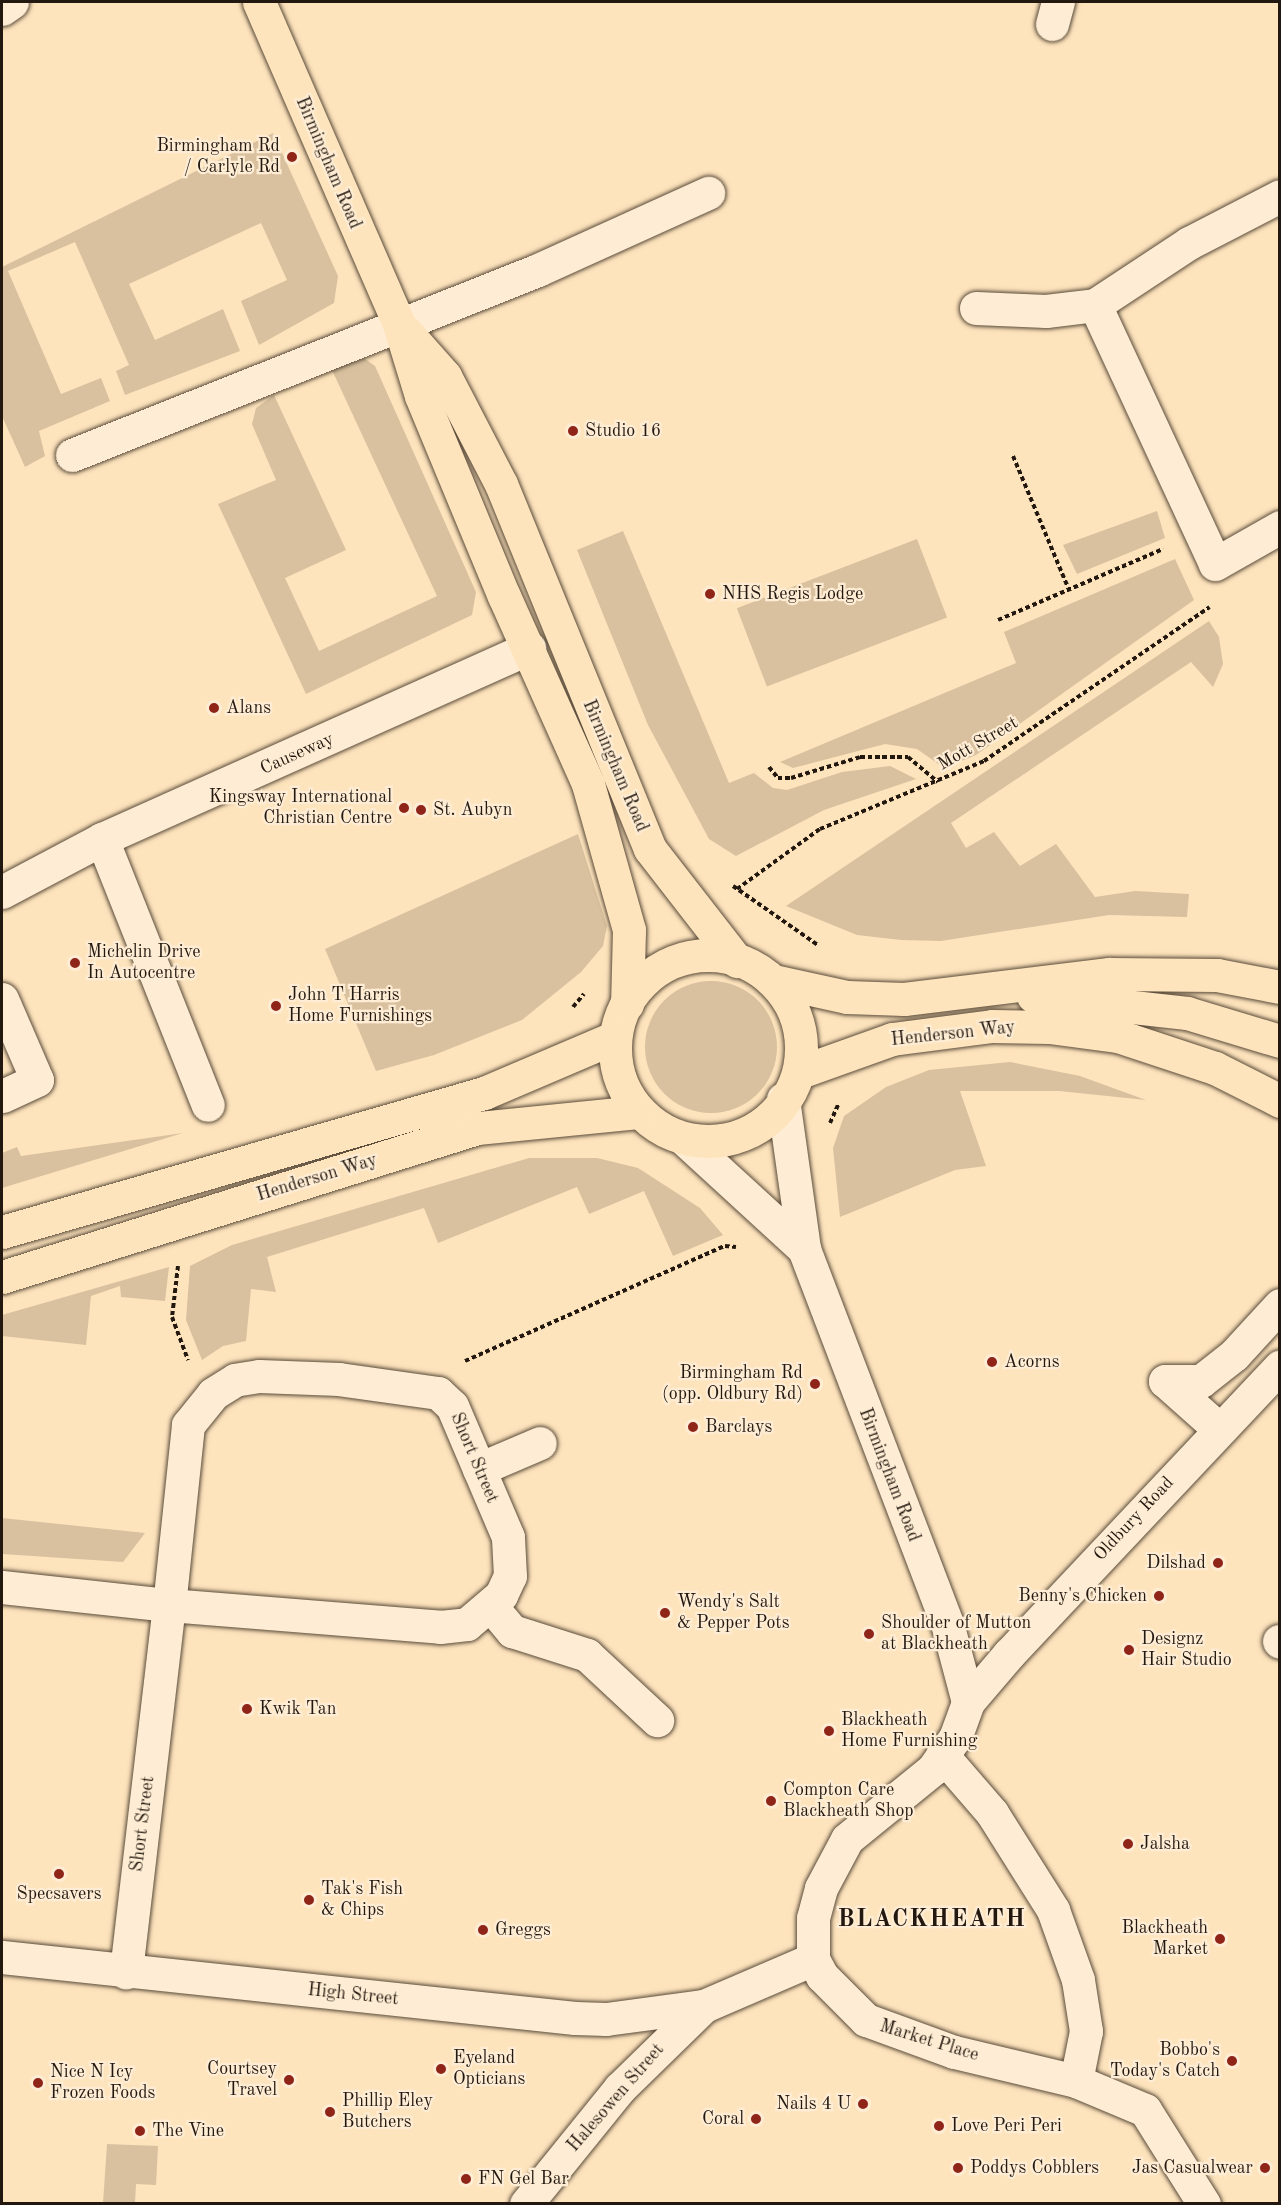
<!DOCTYPE html>
<style>
body{margin:0}
#map{position:relative;width:1281px;height:2205px;overflow:hidden;background:#fee4bd;font-family:"Old Standard TT",serif}
div>[style]{position:absolute}
[style*='--x']{left:calc(var(--x)*1px);top:calc(var(--y)*1px);width:calc(var(--w)*1px);rotate:calc(var(--a)*1deg)}
.green>*{inset:0;background:#d9c19f;transform-origin:0 0}
.round{border-radius:50%}
.path>*{height:4px;margin-top:-2px;transform-origin:0;background:repeating-linear-gradient(90deg,#23180f 0 4.5px,transparent 0 7.5px)}
.roads{filter:drop-shadow(0 0 2px #5a4b3a) drop-shadow(0 0 2px #5a4b3a)}
.minor>*{height:33px;margin:-16.5px;padding:0 16.5px;transform-origin:16.5px;border-radius:16.5px;background:#feedd4}
.major>*{height:33px;margin:-16.5px;padding:0 16.5px;transform-origin:16.5px;border-radius:16.5px;background:#fee4bd}
.major>.ring{margin:-16.5px;padding:0;box-sizing:content-box;background:none;border:33px solid #fee4bd;border-radius:50%}
.dots>*{width:16px;height:16px;translate:-50% -50%;box-sizing:border-box;border:3px solid #feedd4;border-radius:50%}
span{translate:-50% -50%;white-space:nowrap;text-align:center;line-height:1.15;-webkit-text-stroke:4.5px #feedd4;paint-order:stroke}
.poi-label{font-size:18px;color:#23180f}
.right{translate:-100% -50%;text-align:right}
.left{translate:0 -50%;text-align:left}
.street-label{font-size:18px;color:#23180f}
.district-label{font-size:24px;color:#23180f;font-weight:700;letter-spacing:1.5px}
.frame{position:absolute;inset:0;border:3px solid #23180f;pointer-events:none}
</style>
<div id="map">
<div class="green">
<i style="clip-path:polygon(273px 133px,338px 276px,334px 303px,259px 345px,241px 301px,287px 280px,261px 223px,129px 284px,155px 340px,223px 309px,240px 351px,125px 395px,116px 371px,129px 365px,75px 242px,8px 271px,61px 394px,101px 378px,110px 401px,39px 431px,45px 456px,25px 467px,2px 416px,2px 267px)"></i>
<i style="clip-path:polygon(361px 356px,375px 366px,476px 592px,472px 615px,306px 694px,218px 504px,276px 480px,252px 424px,256px 408px,274px 395px,346px 550px,285px 578px,319px 651px,437px 596px,331px 368px)"></i>
<i style="clip-path:polygon(1157px 511px,1165px 538px,1077px 574px,1063px 545px)"></i>
<i style="clip-path:polygon(623px 531px,729px 783px,754px 773px,773px 788px,787px 790px,842px 772px,890px 766px,916px 779px,824px 810px,736px 856px,709px 839px,648px 725px,577px 550px)"></i>
<i style="left:917px;top:539px;width:84px;height:193px;rotate:69deg"></i>
<i style="clip-path:polygon(1175px 559px,1194px 600px,976px 755px,944px 768px,917px 749px,885px 744px,793px 768px,780px 762px,1016px 663px,1004px 632px)"></i>
<i style="clip-path:polygon(1209px 621px,1219px 637px,1223px 664px,1213px 687px,1191px 662px,951px 823px,966px 848px,994px 832px,1020px 866px,1056px 844px,1095px 897px,1135px 891px,1189px 894px,1187px 917px,1109px 915px,941px 941px,901px 940px,857px 935px,786px 906px)"></i>
<i style="clip-path:polygon(578px 834px,607px 926px,603px 946px,581px 972px,522px 1020px,434px 1055px,376px 1071px,325px 949px)"></i>
<i class="round" style="left:645px;top:981px;width:132px;height:132px"></i>
<i style="clip-path:polygon(1010px 1062px,1080px 1076px,1146px 1100px,1059px 1091px,960px 1091px,986px 1166px,955px 1170px,840px 1217px,833px 1148px,844px 1116px,886px 1087px,929px 1070px)"></i>
<i style="clip-path:polygon(183px 1133px,2px 1188px,2px 1153px,17px 1147px,21px 1156px)"></i>
<i style="clip-path:polygon(529px 1158px,597px 1158px,638px 1168px,700px 1208px,723px 1235px,673px 1256px,644px 1191px,589px 1214px,577px 1187px,438px 1243px,424px 1208px,267px 1257px,276px 1292px,251px 1289px,246px 1341px,223px 1346px,202px 1360px,186px 1320px,190px 1266px,232px 1245px)"></i>
<i style="clip-path:polygon(169px 1267px,165px 1301px,121px 1297px,120px 1286px,91px 1296px,86px 1345px,2px 1336px,2px 1315px)"></i>
<i style="clip-path:polygon(2px 1518px,145px 1533px,123px 1562px,2px 1554px)"></i>
<i style="clip-path:polygon(107px 2144px,158px 2146px,156px 2185px,136px 2184px,135px 2203px,103px 2203px)"></i>
</div>
<div class="path">
<i style="--x:1013;--y:456;--w:145;--a:67.3"></i>
<i style="--x:998;--y:620;--w:180;--a:-23.3"></i>
<i style="--x:769;--y:767;--w:14;--a:51"></i>
<i style="--x:778;--y:778;--w:13;--a:0"></i>
<i style="--x:791;--y:778;--w:72;--a:-16.9"></i>
<i style="--x:860;--y:757;--w:48;--a:0"></i>
<i style="--x:908;--y:757;--w:39;--a:40"></i>
<i style="--x:733;--y:886;--w:103;--a:34.8"></i>
<i style="--x:737;--y:889;--w:102;--a:-35.9"></i>
<i style="--x:820;--y:829;--w:178;--a:-22.5"></i>
<i style="--x:984;--y:761;--w:273;--a:-34.3"></i>
<i style="--x:573;--y:1007;--w:17;--a:-50"></i>
<i style="--x:830;--y:1123;--w:22;--a:-66"></i>
<i style="--x:178;--y:1266;--w:51;--a:96.7"></i>
<i style="--x:172;--y:1317;--w:46;--a:69.6"></i>
<i style="--x:465;--y:1361;--w:284;--a:-23.9"></i>
<i style="--x:725;--y:1246;--w:11;--a:5"></i>
</div>
<div class="roads">
<div class="minor">
<i style="--x:2;--y:9;--w:12;--a:-35"></i>
<i style="--x:1052;--y:24;--w:23;--a:-75"></i>
<i style="--x:1095;--y:305;--w:285;--a:65.1"></i>
<i style="--x:1215;--y:564;--w:75;--a:-29.6"></i>
<i style="--x:976;--y:308;--w:70;--a:2.5"></i>
<i style="--x:1046;--y:311;--w:49;--a:-7"></i>
<i style="--x:1095;--y:305;--w:113;--a:-33.4"></i>
<i style="--x:1189;--y:243;--w:102;--a:-27.3"></i>
<i style="--x:72;--y:455;--w:501;--a:-21.65"></i>
<i style="--x:538;--y:270;--w:187;--a:-24.4"></i>
<i style="--x:102;--y:839;--w:286;--a:68.3"></i>
<i style="--x:2;--y:892;--w:113;--a:-27.9"></i>
<i style="--x:102;--y:839;--w:468;--a:-24.1"></i>
<i style="--x:2;--y:999;--w:88;--a:66.6"></i>
<i style="--x:37;--y:1080;--w:38;--a:155"></i>
<i style="--x:783;--y:1099;--w:151;--a:82"></i>
<i style="--x:804;--y:1249;--w:400;--a:69.1"></i>
<i style="--x:947;--y:1623;--w:82;--a:75.1"></i>
<i style="--x:684;--y:1139;--w:163;--a:42.5"></i>
<i style="--x:1165;--y:1381;--w:36;--a:0"></i>
<i style="--x:1201;--y:1381;--w:42;--a:-38.2"></i>
<i style="--x:1234;--y:1355;--w:68;--a:-47.4"></i>
<i style="--x:1165;--y:1381;--w:71;--a:41.6"></i>
<i style="--x:479;--y:1469;--w:66;--a:-23.1"></i>
<i style="--x:2;--y:1587;--w:168;--a:6.2"></i>
<i style="--x:169;--y:1605;--w:272;--a:4.6"></i>
<i style="--x:440;--y:1627;--w:27;--a:-6"></i>
<i style="--x:467;--y:1624;--w:45;--a:-40.5"></i>
<i style="--x:501;--y:1595;--w:21;--a:-65"></i>
<i style="--x:510;--y:1576;--w:39;--a:-93"></i>
<i style="--x:508;--y:1537;--w:142;--a:-113.1"></i>
<i style="--x:452;--y:1406;--w:19;--a:-137"></i>
<i style="--x:438;--y:1393;--w:100;--a:-172"></i>
<i style="--x:339;--y:1379;--w:80;--a:-177.9"></i>
<i style="--x:259;--y:1376;--w:24;--a:171"></i>
<i style="--x:235;--y:1380;--w:26;--a:148"></i>
<i style="--x:213;--y:1394;--w:40;--a:129"></i>
<i style="--x:188;--y:1425;--w:181;--a:96"></i>
<i style="--x:169;--y:1605;--w:370;--a:96.7"></i>
<i style="--x:491;--y:1606;--w:33;--a:50"></i>
<i style="--x:512;--y:1631;--w:79;--a:17.7"></i>
<i style="--x:587;--y:1655;--w:96;--a:42.9"></i>
<i style="--x:1279;--y:1641;--w:1;--a:45"></i>
<i style="--x:942;--y:1755;--w:77;--a:49.2"></i>
<i style="--x:992;--y:1813;--w:115;--a:57.8"></i>
<i style="--x:1053;--y:1910;--w:74;--a:70.3"></i>
<i style="--x:1078;--y:1980;--w:52;--a:81.1"></i>
<i style="--x:1086;--y:2031;--w:51;--a:101.3"></i>
<i style="--x:2;--y:1957;--w:576;--a:6.08"></i>
<i style="--x:575;--y:2018;--w:31;--a:2"></i>
<i style="--x:606;--y:2019;--w:99;--a:-7.6"></i>
<i style="--x:526;--y:2204;--w:149;--a:-51"></i>
<i style="--x:620;--y:2088;--w:117;--a:-44.3"></i>
<i style="--x:704;--y:2006;--w:119;--a:-23.3"></i>
<i style="--x:1204;--y:2204;--w:111;--a:-122.1"></i>
<i style="--x:1145;--y:2110;--w:75;--a:-157.2"></i>
<i style="--x:1076;--y:2081;--w:125;--a:-166.6"></i>
<i style="--x:954;--y:2052;--w:94;--a:-160"></i>
<i style="--x:866;--y:2020;--w:62;--a:-135"></i>
<i style="--x:822;--y:1976;--w:19;--a:-118"></i>
<i style="--x:813;--y:1959;--w:41;--a:-90"></i>
<i style="--x:813;--y:1918;--w:31;--a:-75"></i>
<i style="--x:821;--y:1888;--w:55;--a:-62"></i>
<i style="--x:847;--y:1839;--w:111;--a:-39.1"></i>
<i style="--x:933;--y:1769;--w:38;--a:-55"></i>
<i style="--x:955;--y:1738;--w:38;--a:-70"></i>
<i style="--x:968;--y:1702;--w:63;--a:-49.5"></i>
<i style="--x:1009;--y:1654;--w:395;--a:-46.7"></i>
</div>
<div class="major">
<i style="--x:259;--y:2;--w:351;--a:66.5"></i>
<i style="--x:399;--y:324;--w:75;--a:73"></i>
<i style="--x:421;--y:396;--w:217;--a:67.5"></i>
<i style="--x:504;--y:596;--w:206;--a:65.9"></i>
<i style="--x:588;--y:784;--w:152;--a:74.3"></i>
<i style="--x:629;--y:930;--w:74;--a:91.5"></i>
<i style="--x:406;--y:332;--w:59;--a:48.4"></i>
<i style="--x:445;--y:376;--w:122;--a:62.6"></i>
<i style="--x:501;--y:484;--w:394;--a:67.8"></i>
<i style="--x:650;--y:849;--w:142;--a:52.2"></i>
<i class="ring" style="left:615px;top:955px;width:153px;height:153px"></i>
<i style="--x:774;--y:981;--w:75;--a:12.4"></i>
<i style="--x:847;--y:997;--w:57;--a:2"></i>
<i style="--x:904;--y:999;--w:207;--a:-7"></i>
<i style="--x:1109;--y:974;--w:108;--a:0.5"></i>
<i style="--x:1217;--y:975;--w:64;--a:10.8"></i>
<i style="--x:1033;--y:996;--w:155;--a:6.3"></i>
<i style="--x:1187;--y:1013;--w:97;--a:16.8"></i>
<i style="--x:800;--y:1072;--w:98;--a:-19.7"></i>
<i style="--x:892;--y:1039;--w:101;--a:-7.4"></i>
<i style="--x:992;--y:1026;--w:57;--a:1"></i>
<i style="--x:1049;--y:1027;--w:70;--a:7.4"></i>
<i style="--x:1118;--y:1036;--w:102;--a:18.3"></i>
<i style="--x:1215;--y:1068;--w:73;--a:26.9"></i>
<i style="--x:2;--y:1232;--w:502;--a:-16.09"></i>
<i style="--x:484;--y:1093;--w:142;--a:-23.1"></i>
<i style="--x:2;--y:1277;--w:499;--a:-17.4"></i>
<i style="--x:478;--y:1128;--w:162;--a:-5.7"></i>
</div>
</div>
<div class="dots">
<i style="left:292px;top:157px;background:#8f2418"></i>
<i style="left:573px;top:431px;background:#8f2418"></i>
<i style="left:710px;top:594px;background:#8f2418"></i>
<i style="left:214px;top:708px;background:#8f2418"></i>
<i style="left:404px;top:808px;background:#8f2418"></i>
<i style="left:421px;top:810px;background:#8f2418"></i>
<i style="left:75px;top:963px;background:#8f2418"></i>
<i style="left:276px;top:1006px;background:#8f2418"></i>
<i style="left:992px;top:1362px;background:#8f2418"></i>
<i style="left:815px;top:1384px;background:#8f2418"></i>
<i style="left:693px;top:1427px;background:#8f2418"></i>
<i style="left:1218px;top:1563px;background:#8f2418"></i>
<i style="left:1159px;top:1596px;background:#8f2418"></i>
<i style="left:665px;top:1613px;background:#8f2418"></i>
<i style="left:869px;top:1634px;background:#8f2418"></i>
<i style="left:1129px;top:1650px;background:#8f2418"></i>
<i style="left:247px;top:1709px;background:#8f2418"></i>
<i style="left:829px;top:1731px;background:#8f2418"></i>
<i style="left:771px;top:1801px;background:#8f2418"></i>
<i style="left:1128px;top:1844px;background:#8f2418"></i>
<i style="left:59px;top:1874px;background:#8f2418"></i>
<i style="left:309px;top:1900px;background:#8f2418"></i>
<i style="left:483px;top:1930px;background:#8f2418"></i>
<i style="left:1220px;top:1939px;background:#8f2418"></i>
<i style="left:1232px;top:2061px;background:#8f2418"></i>
<i style="left:441px;top:2069px;background:#8f2418"></i>
<i style="left:289px;top:2080px;background:#8f2418"></i>
<i style="left:38px;top:2083px;background:#8f2418"></i>
<i style="left:863px;top:2104px;background:#8f2418"></i>
<i style="left:330px;top:2112px;background:#8f2418"></i>
<i style="left:756px;top:2119px;background:#8f2418"></i>
<i style="left:939px;top:2126px;background:#8f2418"></i>
<i style="left:140px;top:2131px;background:#8f2418"></i>
<i style="left:958px;top:2168px;background:#8f2418"></i>
<i style="left:1265px;top:2168px;background:#8f2418"></i>
<i style="left:466px;top:2179px;background:#8f2418"></i>
</div>
<div class="poi-label">
<span class="right" style="left:280px;top:157px">Birmingham Rd<br>/ Carlyle Rd</span>
<span class="left" style="left:585px;top:431px">Studio 16</span>
<span class="left" style="left:722px;top:594px">NHS Regis Lodge</span>
<span class="left" style="left:226px;top:708px">Alans</span>
<span class="right" style="left:392px;top:808px">Kingsway International<br>Christian Centre</span>
<span class="left" style="left:433px;top:810px">St. Aubyn</span>
<span class="left" style="left:87px;top:963px">Michelin Drive<br>In Autocentre</span>
<span class="left" style="left:288px;top:1006px">John T Harris<br>Home Furnishings</span>
<span class="left" style="left:1004px;top:1362px">Acorns</span>
<span class="right" style="left:803px;top:1384px">Birmingham Rd<br>(opp. Oldbury Rd)</span>
<span class="left" style="left:705px;top:1427px">Barclays</span>
<span class="right" style="left:1206px;top:1563px">Dilshad</span>
<span class="right" style="left:1147px;top:1596px">Benny's Chicken</span>
<span class="left" style="left:677px;top:1613px">Wendy's Salt<br>&amp; Pepper Pots</span>
<span class="left" style="left:881px;top:1634px">Shoulder of Mutton<br>at Blackheath</span>
<span class="left" style="left:1141px;top:1650px">Designz<br>Hair Studio</span>
<span class="left" style="left:259px;top:1709px">Kwik Tan</span>
<span class="left" style="left:841px;top:1731px">Blackheath<br>Home Furnishing</span>
<span class="left" style="left:783px;top:1801px">Compton Care<br>Blackheath Shop</span>
<span class="left" style="left:1140px;top:1844px">Jalsha</span>
<span class="left" style="left:321px;top:1900px">Tak's Fish<br>&amp; Chips</span>
<span style="left:59px;top:1894px">Specsavers</span>
<span class="right" style="left:1208px;top:1939px">Blackheath<br>Market</span>
<span class="left" style="left:495px;top:1930px">Greggs</span>
<span class="right" style="left:1220px;top:2061px">Bobbo's<br>Today's Catch</span>
<span class="left" style="left:453px;top:2069px">Eyeland<br>Opticians</span>
<span class="right" style="left:277px;top:2080px">Courtsey<br>Travel</span>
<span class="left" style="left:50px;top:2083px">Nice N Icy<br>Frozen Foods</span>
<span class="left" style="left:342px;top:2112px">Phillip Eley<br>Butchers</span>
<span class="right" style="left:851px;top:2104px">Nails 4 U</span>
<span class="right" style="left:744px;top:2119px">Coral</span>
<span class="left" style="left:951px;top:2126px">Love Peri Peri</span>
<span class="left" style="left:152px;top:2131px">The Vine</span>
<span class="left" style="left:970px;top:2168px">Poddys Cobblers</span>
<span class="right" style="left:1253px;top:2168px">Jas Casualwear</span>
<span class="left" style="left:478px;top:2179px">FN Gel Bar</span>
</div>
<div class="street-label">
<span style="left:328px;top:163px;rotate:67deg">Birmingham Road</span>
<span style="left:978px;top:744px;rotate:-30deg">Mott Street</span>
<span style="left:297px;top:754px;rotate:-24deg">Causeway</span>
<span style="left:615px;top:766px;rotate:67deg">Birmingham Road</span>
<span style="left:953px;top:1034px;rotate:-6deg">Henderson Way</span>
<span style="left:317px;top:1178px;rotate:-17deg">Henderson Way</span>
<span style="left:474px;top:1458px;rotate:67deg">Short Street</span>
<span style="left:889px;top:1475px;rotate:69deg">Birmingham Road</span>
<span style="left:1134px;top:1519px;rotate:-47deg">Oldbury Road</span>
<span style="left:143px;top:1824px;rotate:-83deg">Short Street</span>
<span style="left:353px;top:1995px;rotate:6deg">High Street</span>
<span style="left:929px;top:2041px;rotate:17deg">Market Place</span>
<span style="left:616px;top:2098px;rotate:-49deg">Halesowen Street</span>
</div>
<div class="district-label">
<span style="left:932px;top:1921px">BLACKHEATH</span>
</div>
<div class="frame"></div>
</div>
